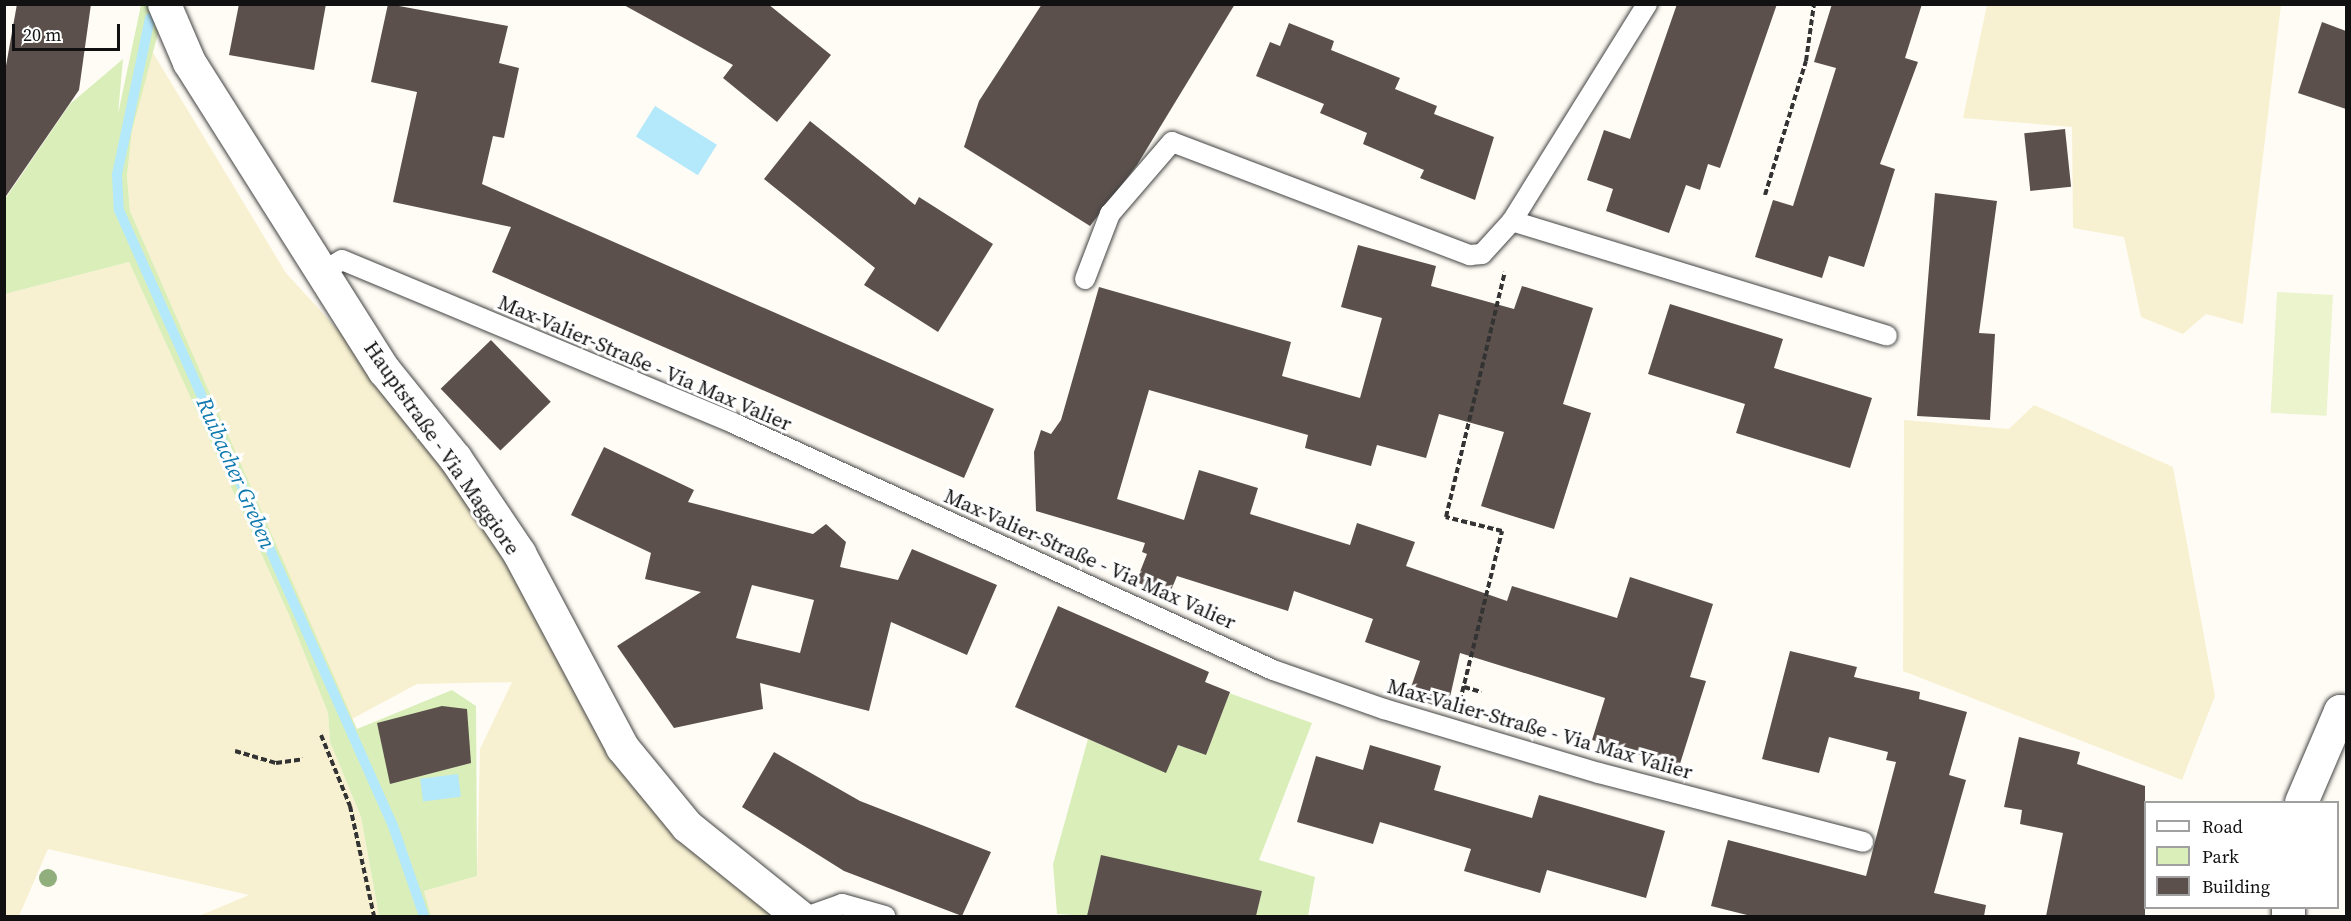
<!DOCTYPE html>
<meta charset="utf-8">
<style>
body{margin:0}
#map{position:relative;width:2351px;height:921px;overflow:hidden;background:#fffcf5;font-family:"Source Serif 4",serif}
div>[style]{position:absolute}
[style*='--x']{left:calc(var(--x)*1px);top:calc(var(--y)*1px);width:calc(var(--w)*1px);rotate:calc(var(--a)*1deg)}
.farmland>*{inset:0;background:#f8f1d1}
.green>*{inset:0;background:#daeeba}
.pitch>*{inset:0;background:#ebf4cc;transform-origin:0 0}
.water>*{inset:0;background:#b4e8fb;transform-origin:0 0}
.stream>*{height:10px;margin:-5px;padding:0 5px;transform-origin:5px;border-radius:5px;background:#b4e8fb}
.building>*{inset:0;background:#5b504c;transform-origin:0 0}
.path>*{height:4px;margin-top:-2px;transform-origin:0;background:repeating-linear-gradient(90deg,#333 0 6px,transparent 0 9px)}
.roads{filter:drop-shadow(0 0 2px #444) drop-shadow(0 0 2px #444)}
.service>*{height:20px;margin:-10px;padding:0 10px;transform-origin:10px;border-radius:10px;background:#fff}
.minor>*{height:33px;margin:-16.5px;padding:0 16.5px;transform-origin:16.5px;border-radius:16.5px;background:#fff}
.tertiary>*{height:33px;margin:-16.5px;padding:0 16.5px;transform-origin:16.5px;border-radius:16.5px;background:#fff}
.trees>*{width:18px;height:18px;margin:-9px;border-radius:50%;background:#90af7d}
span{translate:-50% -50%;white-space:nowrap;text-align:center;line-height:1.15;-webkit-text-stroke:6px #fff;paint-order:stroke}
.street-label{font-size:21px;color:#111}
.water-label{font-size:22px;color:#0d79af;font-style:italic}
.frame{position:absolute;inset:0;border:6px solid #111;pointer-events:none}
.legend{position:absolute;left:2144px;top:801px;width:195px;height:108px;box-sizing:border-box;background:#fff;border:2px solid #a0a0a0;margin:0;padding:8px 10px;list-style:none;font-size:18px;color:#111}
.legend li{display:flex;align-items:center;gap:12px;height:30px}
.legend b{width:30px;border:2px solid #a0a0a0}
.scale{position:absolute;left:12px;top:24px;width:108px;height:27px;box-sizing:border-box;border:3px solid #111;border-top:0;padding-left:8px;font-size:18px;line-height:21px;white-space:nowrap;color:#111;-webkit-text-stroke:4px #fff;paint-order:stroke}
</style>
<div id="map">
<div class="farmland">
<i style="clip-path:polygon(1987px 5px,2281px 5px,2243px 324px,2206px 314px,2183px 334px,2141px 317px,2124px 237px,2073px 228px,2072px 127px,1963px 118px)"></i>
<i style="clip-path:polygon(152px 51px,286px 273px,455px 458px,622px 747px,799px 916px,431px 916px,424px 891px,477px 876px,480px 749px,512px 682px,417px 684px,352px 719px,130px 211px,127px 176px,132px 131px)"></i>
<i style="clip-path:polygon(129px 262px,289px 615px,328px 713px,330px 742px,361px 817px,379px 916px,199px 916px,249px 895px,48px 849px,19px 916px,5px 916px,5px 294px)"></i>
<i style="clip-path:polygon(2034px 405px,2173px 467px,2215px 696px,2182px 780px,1903px 671px,1904px 420px,2009px 429px)"></i>
</div>
<div class="green">
<i style="clip-path:polygon(141px 5px,165px 7px,132px 131px,127px 176px,130px 211px,357px 729px,452px 690px,476px 706px,477px 876px,424px 891px,431px 916px,379px 916px,361px 817px,330px 742px,328px 713px,289px 615px,129px 262px,5px 294px,5px 199px,70px 104px,123px 59px,118px 114px)"></i>
<i style="clip-path:polygon(1229px 693px,1312px 723px,1259px 860px,1315px 877px,1308px 916px,1256px 916px,1262px 891px,1101px 856px,1088px 916px,1057px 914px,1053px 864px,1088px 739px,1166px 772px,1178px 745px,1206px 755px)"></i>
</div>
<div class="pitch">
<i style="left:2277px;top:292px;width:56px;height:121px;rotate:3deg"></i>
</div>
<div class="water">
<i style="left:655px;top:106px;width:73px;height:36px;rotate:32deg"></i>
<i style="left:458px;top:774px;width:23px;height:38px;rotate:83deg"></i>
</div>
<div class="stream">
<i style="--x:150;--y:18;--w:160;--a:101.9"></i>
<i style="--x:117;--y:175;--w:35;--a:87"></i>
<i style="--x:119;--y:210;--w:674;--a:66.02"></i>
<i style="--x:393;--y:826;--w:95;--a:71"></i>
</div>
<div class="building">
<i style="clip-path:polygon(17px 4px,91px 4px,79px 90px,4px 199px,4px 77px)"></i>
<i style="clip-path:polygon(239px 4px,326px 4px,314px 70px,229px 55px)"></i>
<i style="clip-path:polygon(388px 4px,508px 26px,499px 63px,519px 68px,504px 138px,493px 136px,482px 184px,994px 409px,964px 478px,492px 272px,511px 227px,393px 202px,417px 92px,371px 82px)"></i>
<i style="clip-path:polygon(622px 4px,768px 4px,831px 55px,777px 122px,723px 78px,733px 65px)"></i>
<i style="clip-path:polygon(1042px 4px,1235px 4px,1137px 165px,1090px 226px,964px 147px,979px 101px)"></i>
<i style="clip-path:polygon(1677px 4px,1777px 4px,1720px 168px,1708px 164px,1700px 190px,1686px 185px,1669px 233px,1606px 211px,1613px 189px,1587px 180px,1604px 130px,1630px 139px)"></i>
<i style="clip-path:polygon(1832px 4px,1922px 4px,1905px 58px,1918px 62px,1880px 164px,1895px 169px,1864px 267px,1829px 256px,1822px 278px,1755px 257px,1773px 200px,1793px 206px,1836px 68px,1814px 62px)"></i>
<i style="clip-path:polygon(2322px 22px,2346px 31px,2346px 109px,2298px 93px)"></i>
<i style="clip-path:polygon(1289px 23px,1334px 41px,1331px 50px,1400px 78px,1395px 89px,1437px 106px,1434px 114px,1494px 137px,1475px 200px,1420px 178px,1424px 170px,1363px 144px,1367px 133px,1320px 113px,1324px 104px,1256px 76px,1270px 42px,1280px 46px)"></i>
<i style="clip-path:polygon(810px 121px,915px 205px,919px 197px,993px 244px,938px 332px,864px 285px,875px 268px,764px 179px)"></i>
<i style="left:2065px;top:129px;width:58px;height:41px;rotate:84deg"></i>
<i style="clip-path:polygon(1935px 193px,1997px 201px,1979px 333px,1995px 334px,1990px 420px,1917px 416px)"></i>
<i style="clip-path:polygon(1358px 245px,1436px 266px,1431px 286px,1514px 309px,1522px 286px,1593px 308px,1563px 404px,1591px 413px,1554px 529px,1481px 506px,1504px 432px,1439px 414px,1426px 458px,1377px 445px,1371px 466px,1305px 448px,1308px 435px,1149px 390px,1117px 499px,1184px 520px,1199px 470px,1258px 488px,1250px 514px,1350px 545px,1357px 523px,1415px 542px,1406px 566px,1507px 601px,1512px 586px,1617px 618px,1630px 577px,1713px 604px,1690px 677px,1706px 681px,1679px 767px,1592px 740px,1605px 698px,1460px 653px,1447px 710px,1408px 696px,1420px 661px,1365px 642px,1373px 619px,1294px 591px,1288px 611px,1177px 576px,1169px 595px,1136px 582px,1147px 554px,1142px 552px,1145px 543px,1036px 511px,1034px 452px,1041px 430px,1051px 434px,1061px 420px,1099px 287px,1291px 342px,1282px 376px,1360px 398px,1382px 318px,1341px 307px)"></i>
<i style="clip-path:polygon(1670px 304px,1783px 339px,1774px 368px,1872px 398px,1850px 468px,1736px 433px,1745px 404px,1648px 374px)"></i>
<i style="left:491px;top:340px;width:86px;height:70px;rotate:46deg"></i>
<i style="clip-path:polygon(evenodd,604px 447px,694px 490px,688px 502px,813px 534px,826px 524px,846px 542px,840px 567px,898px 580px,912px 549px,997px 585px,967px 655px,891px 622px,869px 711px,760px 683px,763px 709px,674px 728px,617px 646px,701px 592px,645px 579px,651px 553px,571px 515px,604px 447px,752px 585px,814px 600px,800px 653px,736px 638px,752px 585px)"></i>
<i style="clip-path:polygon(1058px 606px,1209px 672px,1205px 682px,1230px 692px,1206px 755px,1178px 745px,1166px 773px,1015px 707px)"></i>
<i style="clip-path:polygon(1790px 651px,1857px 667px,1854px 677px,1920px 692px,1919px 699px,1967px 712px,1949px 775px,1966px 780px,1934px 893px,1986px 905px,1984px 916px,1751px 916px,1711px 906px,1728px 840px,1866px 876px,1896px 762px,1886px 760px,1888px 752px,1829px 737px,1819px 773px,1762px 759px)"></i>
<i style="clip-path:polygon(442px 706px,467px 709px,471px 763px,390px 784px,377px 723px)"></i>
<i style="clip-path:polygon(2019px 737px,2080px 752px,2077px 764px,2145px 786px,2145px 916px,2046px 916px,2063px 833px,2020px 824px,2022px 810px,2004px 807px)"></i>
<i style="clip-path:polygon(1370px 745px,1441px 766px,1434px 790px,1532px 818px,1539px 795px,1665px 831px,1646px 898px,1547px 870px,1540px 893px,1464px 871px,1471px 849px,1380px 822px,1373px 844px,1297px 822px,1316px 756px,1363px 770px)"></i>
<i style="clip-path:polygon(774px 752px,860px 801px,991px 852px,962px 916px,844px 871px,742px 807px)"></i>
<i style="clip-path:polygon(1101px 855px,1262px 891px,1256px 916px,1087px 916px)"></i>
</div>
<div class="path">
<i style="--x:1765;--y:195;--w:140;--a:-73"></i>
<i style="--x:1806;--y:61;--w:58;--a:-82"></i>
<i style="--x:1464;--y:687;--w:18;--a:16"></i>
<i style="--x:1460;--y:701;--w:175;--a:-76.1"></i>
<i style="--x:1502;--y:531;--w:58;--a:-166"></i>
<i style="--x:1446;--y:517;--w:252;--a:-76.5"></i>
<i style="--x:321;--y:735;--w:77;--a:67.8"></i>
<i style="--x:350;--y:806;--w:113;--a:77.7"></i>
<i style="--x:235;--y:751;--w:43;--a:16.3"></i>
<i style="--x:276;--y:763;--w:27;--a:-8"></i>
</div>
<div class="roads">
<div class="service">
<i style="--x:1512;--y:221;--w:392;--a:17"></i>
<i style="--x:322;--y:272;--w:23;--a:-31"></i>
<i style="--x:342;--y:260;--w:424;--a:22.6"></i>
<i style="--x:733;--y:423;--w:594;--a:24.58"></i>
<i style="--x:1273;--y:670;--w:118;--a:19.4"></i>
<i style="--x:1384;--y:709;--w:224;--a:16.6"></i>
<i style="--x:1599;--y:773;--w:273;--a:14.6"></i>
<i style="--x:1085;--y:279;--w:70;--a:-69"></i>
<i style="--x:1110;--y:214;--w:95;--a:-49.3"></i>
<i style="--x:1172;--y:142;--w:319;--a:20.8"></i>
<i style="--x:1470;--y:255;--w:12;--a:-5"></i>
<i style="--x:1482;--y:254;--w:45;--a:-47.7"></i>
<i style="--x:1512;--y:221;--w:256;--a:-58.1"></i>
<i style="--x:809;--y:916;--w:35;--a:-20"></i>
<i style="--x:842;--y:904;--w:45;--a:15.6"></i>
</div>
<div class="minor">
<i style="--x:2301;--y:802;--w:99;--a:-66.8"></i>
<i style="--x:2340;--y:711;--w:6;--a:18"></i>
<i style="--x:2288;--y:916;--w:8;--a:-90"></i>
</div>
<div class="tertiary">
<i style="--x:164;--y:4;--w:63;--a:66.7"></i>
<i style="--x:189;--y:62;--w:365;--a:57.7"></i>
<i style="--x:384;--y:370;--w:113;--a:51.1"></i>
<i style="--x:455;--y:458;--w:115;--a:56"></i>
<i style="--x:519;--y:553;--w:220;--a:62"></i>
<i style="--x:622;--y:747;--w:102;--a:50.6"></i>
<i style="--x:687;--y:826;--w:144;--a:38.8"></i>
</div>
</div>
<div class="trees">
<i style="left:48px;top:878px"></i>
</div>
<div class="street-label">
<span style="left:645px;top:363px;rotate:23deg">Max-Valier-Straße - Via Max Valier</span>
<span style="left:442px;top:448px;rotate:55deg">Hauptstraße - Via Maggiore</span>
<span style="left:1090px;top:559px;rotate:24deg">Max-Valier-Straße - Via Max Valier</span>
<span style="left:1540px;top:729px;rotate:16deg">Max-Valier-Straße - Via Max Valier</span>
</div>
<div class="water-label">
<span style="left:236px;top:473px;rotate:66deg">Ruibacher Greben</span>
</div>
<div class="frame"></div>
<ul class="legend">
<li><b style="height:8px;background:#fff"></b>Road</li>
<li><b style="height:16px;background:#daeeba"></b>Park</li>
<li><b style="height:16px;background:#5b504c"></b>Building</li>
</ul>
<div class="scale">20 m</div>
</div>
